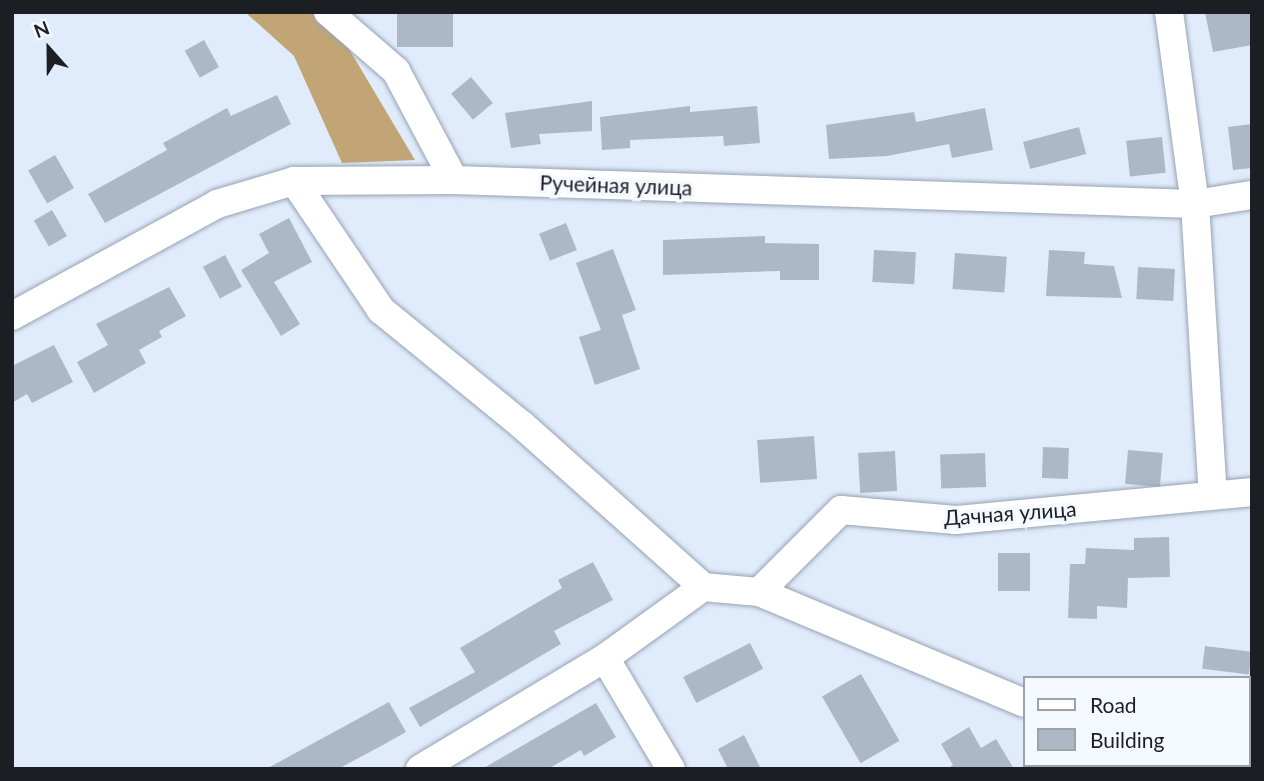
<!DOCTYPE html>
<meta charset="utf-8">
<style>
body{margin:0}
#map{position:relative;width:1264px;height:781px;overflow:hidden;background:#e0ecfc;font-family:Lato,sans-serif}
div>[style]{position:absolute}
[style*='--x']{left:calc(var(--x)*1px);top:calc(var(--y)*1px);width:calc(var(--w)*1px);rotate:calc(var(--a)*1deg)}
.forest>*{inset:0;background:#c1a575}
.building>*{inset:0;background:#adb8c7;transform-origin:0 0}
.roads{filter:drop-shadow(0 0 2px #98a3b2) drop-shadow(0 0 2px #98a3b2)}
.minor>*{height:28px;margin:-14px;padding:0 14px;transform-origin:14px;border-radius:14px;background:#fff}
span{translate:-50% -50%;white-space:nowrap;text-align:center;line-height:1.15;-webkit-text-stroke:7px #f4f9ff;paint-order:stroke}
.street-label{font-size:21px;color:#1b1f24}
.frame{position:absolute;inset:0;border:14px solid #1b1f24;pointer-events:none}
.legend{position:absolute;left:1023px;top:676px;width:228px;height:91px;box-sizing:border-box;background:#f4f9ff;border:2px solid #9da2a7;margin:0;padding:9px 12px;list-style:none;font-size:21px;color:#1b1f24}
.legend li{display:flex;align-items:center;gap:14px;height:35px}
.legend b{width:35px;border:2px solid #9da2a7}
.north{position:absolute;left:14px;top:14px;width:70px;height:70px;-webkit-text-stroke:5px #f4f9ff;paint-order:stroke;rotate:339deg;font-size:19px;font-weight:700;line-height:28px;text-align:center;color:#1b1f24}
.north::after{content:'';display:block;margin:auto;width:24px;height:32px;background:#1b1f24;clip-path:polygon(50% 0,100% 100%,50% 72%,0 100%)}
</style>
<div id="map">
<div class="forest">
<i style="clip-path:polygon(245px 12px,327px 12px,415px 160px,342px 163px,294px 56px)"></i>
</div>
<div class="building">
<i style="left:397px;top:12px;width:56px;height:35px"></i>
<i style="clip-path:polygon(1205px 12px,1252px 12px,1252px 45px,1213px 52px)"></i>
<i style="left:204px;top:40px;width:31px;height:22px;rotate:61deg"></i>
<i style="left:471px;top:77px;width:34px;height:26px;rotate:50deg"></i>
<i style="clip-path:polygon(277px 95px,291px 124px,105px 223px,88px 194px,167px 150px,163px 143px,227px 108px,231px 116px)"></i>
<i style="clip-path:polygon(592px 101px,592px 131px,539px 134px,541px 144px,511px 148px,505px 113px)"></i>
<i style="clip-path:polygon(690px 106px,690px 112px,757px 106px,760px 143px,724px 146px,723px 136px,630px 140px,630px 148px,602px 150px,600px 117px)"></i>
<i style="clip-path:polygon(985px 108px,993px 150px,952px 158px,949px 144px,887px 156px,829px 159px,826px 125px,914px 112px,916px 122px)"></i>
<i style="clip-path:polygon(1252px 124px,1252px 168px,1233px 170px,1228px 127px)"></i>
<i style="left:1079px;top:127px;width:28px;height:58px;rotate:75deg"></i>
<i style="left:1162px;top:137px;width:36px;height:36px;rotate:84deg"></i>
<i style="left:55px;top:155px;width:38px;height:31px;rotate:60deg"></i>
<i style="left:52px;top:210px;width:30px;height:21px;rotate:60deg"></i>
<i style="clip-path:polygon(289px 218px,312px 262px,274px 282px,300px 324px,281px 336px,241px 270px,269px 253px,259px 234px)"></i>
<i style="left:566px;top:223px;width:29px;height:29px;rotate:68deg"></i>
<i style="clip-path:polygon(765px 236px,765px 243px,819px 244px,819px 280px,780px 280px,780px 271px,663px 275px,663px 240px)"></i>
<i style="clip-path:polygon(613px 249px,636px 310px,622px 315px,640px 369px,595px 385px,579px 337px,601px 330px,576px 263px)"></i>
<i style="left:874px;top:250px;width:42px;height:32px;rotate:3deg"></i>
<i style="clip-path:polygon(1049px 250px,1085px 252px,1084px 264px,1114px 266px,1122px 298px,1046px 296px)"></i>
<i style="left:955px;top:253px;width:52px;height:36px;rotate:4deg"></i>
<i style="left:225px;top:255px;width:36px;height:25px;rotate:62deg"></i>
<i style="left:1138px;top:267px;width:37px;height:32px;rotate:3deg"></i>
<i style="clip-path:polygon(169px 287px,186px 316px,159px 331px,162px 337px,139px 350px,146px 363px,94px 393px,77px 362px,108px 345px,96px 324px)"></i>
<i style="clip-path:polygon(54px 345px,73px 382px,32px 403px,27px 394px,12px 403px,12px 366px)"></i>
<i style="left:814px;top:436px;width:43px;height:57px;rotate:86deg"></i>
<i style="left:1043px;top:447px;width:26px;height:31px;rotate:2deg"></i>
<i style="left:1128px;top:450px;width:35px;height:34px;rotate:5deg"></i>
<i style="left:895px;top:451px;width:40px;height:37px;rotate:87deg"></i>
<i style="left:985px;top:453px;width:34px;height:45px;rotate:88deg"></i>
<i style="clip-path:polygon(1169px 537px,1170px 577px,1128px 578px,1127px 608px,1097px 606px,1097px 619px,1068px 618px,1070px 564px,1085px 564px,1086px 548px,1134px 550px,1134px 538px)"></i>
<i style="left:998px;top:553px;width:32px;height:38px"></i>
<i style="clip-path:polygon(593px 562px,613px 600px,554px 631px,561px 644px,420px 727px,409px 708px,475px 672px,460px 648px,562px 588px,558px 580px)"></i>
<i style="left:750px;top:643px;width:29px;height:75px;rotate:63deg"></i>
<i style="left:1205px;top:646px;width:47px;height:23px;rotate:7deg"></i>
<i style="left:861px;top:674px;width:77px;height:45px;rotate:60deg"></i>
<i style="clip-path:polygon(389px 702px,406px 732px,381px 746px,338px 769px,266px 769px)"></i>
<i style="clip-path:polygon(596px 703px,616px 737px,584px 756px,581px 750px,548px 769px,482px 769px)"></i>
<i style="clip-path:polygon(969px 727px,981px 748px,996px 739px,1014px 769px,947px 769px,953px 765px,941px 744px)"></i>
<i style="clip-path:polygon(744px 735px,761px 769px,728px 769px,718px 749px)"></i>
</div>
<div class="roads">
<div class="minor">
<i style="--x:328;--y:12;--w:90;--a:40.9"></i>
<i style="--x:396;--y:71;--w:123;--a:62"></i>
<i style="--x:1169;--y:12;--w:194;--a:82.3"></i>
<i style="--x:1195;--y:204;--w:292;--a:86.5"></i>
<i style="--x:294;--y:181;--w:156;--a:56"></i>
<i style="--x:381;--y:310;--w:181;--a:39.2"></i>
<i style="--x:521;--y:424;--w:244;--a:41.8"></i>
<i style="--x:703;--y:587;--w:56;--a:5.1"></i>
<i style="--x:759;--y:592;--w:287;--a:22.7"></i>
<i style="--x:12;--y:316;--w:234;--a:-28.6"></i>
<i style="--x:217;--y:204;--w:80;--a:-16.6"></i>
<i style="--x:294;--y:181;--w:160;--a:-0.4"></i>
<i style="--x:454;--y:180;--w:741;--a:1.86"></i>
<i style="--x:1195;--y:204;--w:58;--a:-9"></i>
<i style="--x:759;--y:592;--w:116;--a:-45"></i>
<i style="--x:841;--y:510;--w:115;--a:5"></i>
<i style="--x:956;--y:520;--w:297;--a:-5.4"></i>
<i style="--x:605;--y:658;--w:129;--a:59.3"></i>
<i style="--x:1172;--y:765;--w:9;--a:27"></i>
<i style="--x:420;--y:769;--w:216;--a:-31"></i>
<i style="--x:605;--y:658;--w:121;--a:-35.9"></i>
</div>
</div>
<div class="street-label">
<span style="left:616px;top:185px;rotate:2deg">Ручейная улица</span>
<span style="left:1010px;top:513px;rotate:-4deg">Дачная улица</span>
</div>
<div class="frame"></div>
<ul class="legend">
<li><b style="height:9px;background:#fff"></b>Road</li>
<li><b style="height:19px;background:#adb8c7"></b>Building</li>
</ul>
<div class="north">N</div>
</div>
